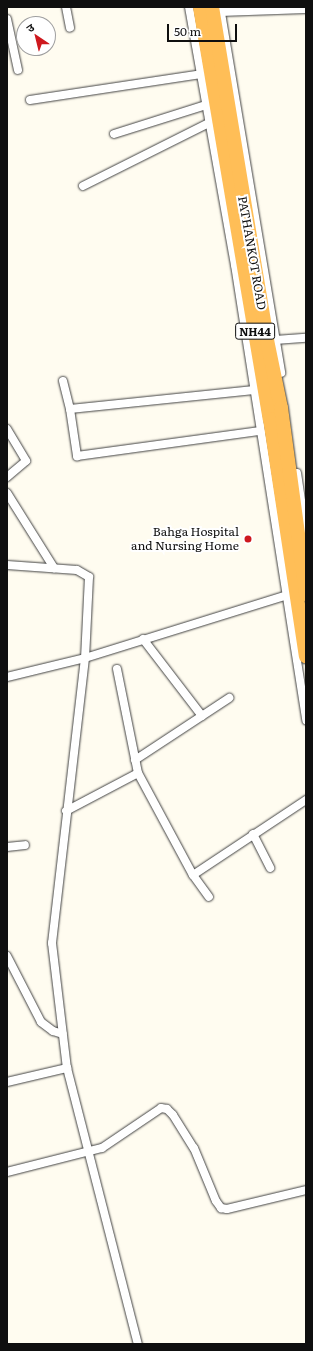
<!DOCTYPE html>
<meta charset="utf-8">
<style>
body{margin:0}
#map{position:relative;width:313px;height:1351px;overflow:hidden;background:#fffcf0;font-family:Literata,"Noto Sans Devanagari",serif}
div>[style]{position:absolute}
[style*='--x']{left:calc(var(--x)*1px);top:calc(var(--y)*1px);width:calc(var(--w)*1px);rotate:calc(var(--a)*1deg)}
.roads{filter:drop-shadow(0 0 1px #424242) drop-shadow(0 0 1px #424242)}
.minor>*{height:8px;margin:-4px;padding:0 4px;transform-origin:4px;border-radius:4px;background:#fff}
.trunk>*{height:14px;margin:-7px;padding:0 7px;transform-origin:7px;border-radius:7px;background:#ffbe57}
.dots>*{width:11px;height:11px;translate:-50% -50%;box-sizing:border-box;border:2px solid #fff;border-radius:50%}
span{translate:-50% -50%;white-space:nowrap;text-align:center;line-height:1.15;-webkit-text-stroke:4px #fff;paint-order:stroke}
.shield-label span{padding:1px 3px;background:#fff;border:1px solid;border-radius:3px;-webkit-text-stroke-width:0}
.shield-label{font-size:11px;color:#0f0f0f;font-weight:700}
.street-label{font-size:12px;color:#0f0f0f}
.poi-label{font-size:12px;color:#0f0f0f}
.right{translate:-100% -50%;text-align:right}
.frame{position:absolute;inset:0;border:8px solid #0f0f0f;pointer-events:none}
.north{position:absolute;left:16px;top:16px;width:40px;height:40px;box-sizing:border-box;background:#fff;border:1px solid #9f9f9f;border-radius:50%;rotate:325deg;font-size:11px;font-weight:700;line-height:16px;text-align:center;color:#0f0f0f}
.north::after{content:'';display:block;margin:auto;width:14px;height:18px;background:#ce181e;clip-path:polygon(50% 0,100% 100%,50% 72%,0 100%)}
.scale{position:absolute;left:167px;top:24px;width:70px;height:18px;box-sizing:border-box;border:2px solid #0f0f0f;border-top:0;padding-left:5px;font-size:12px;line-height:14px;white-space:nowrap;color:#0f0f0f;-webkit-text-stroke:3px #fff;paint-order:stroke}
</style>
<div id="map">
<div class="roads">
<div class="minor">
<i style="--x:66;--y:7;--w:21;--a:79"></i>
<i style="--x:189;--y:7;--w:262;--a:79.9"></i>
<i style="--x:235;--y:265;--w:461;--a:81.1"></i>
<i style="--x:220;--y:7;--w:371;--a:80.5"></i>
<i style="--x:220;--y:12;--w:86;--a:-2"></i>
<i style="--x:7;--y:19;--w:52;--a:77.8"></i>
<i style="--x:30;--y:100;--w:173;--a:-8.6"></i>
<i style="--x:114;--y:134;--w:96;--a:-17.5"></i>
<i style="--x:83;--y:186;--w:141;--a:-26.6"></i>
<i style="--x:275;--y:340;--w:31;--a:-4"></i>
<i style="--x:63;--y:381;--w:29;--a:76"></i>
<i style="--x:70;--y:409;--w:48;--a:81.5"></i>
<i style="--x:77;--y:456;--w:185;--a:-7.8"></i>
<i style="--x:70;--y:409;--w:185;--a:-5.9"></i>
<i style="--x:7;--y:429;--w:37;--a:59"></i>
<i style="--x:26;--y:461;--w:25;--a:140"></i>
<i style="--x:297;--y:473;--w:62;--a:81.6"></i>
<i style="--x:7;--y:493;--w:89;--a:57.9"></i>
<i style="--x:7;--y:565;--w:70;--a:4.1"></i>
<i style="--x:77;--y:570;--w:14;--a:30"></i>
<i style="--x:89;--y:577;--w:81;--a:92.8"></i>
<i style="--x:85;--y:658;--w:287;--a:96.6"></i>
<i style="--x:52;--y:943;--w:126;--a:83.2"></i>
<i style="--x:67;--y:1068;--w:285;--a:75.6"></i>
<i style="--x:143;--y:639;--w:97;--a:52.5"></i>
<i style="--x:117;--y:669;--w:106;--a:78.6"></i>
<i style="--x:138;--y:773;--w:116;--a:61.7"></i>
<i style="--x:193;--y:875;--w:136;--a:-33.6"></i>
<i style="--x:7;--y:677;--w:80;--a:-13.7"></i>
<i style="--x:85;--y:658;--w:215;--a:-17.3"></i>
<i style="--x:135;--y:760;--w:113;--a:-33.4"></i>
<i style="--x:66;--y:811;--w:81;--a:-27.8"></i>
<i style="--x:253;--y:834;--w:38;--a:63"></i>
<i style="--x:7;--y:847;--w:18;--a:-6"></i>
<i style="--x:193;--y:875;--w:27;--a:54"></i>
<i style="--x:7;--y:956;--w:74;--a:62.7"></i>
<i style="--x:41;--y:1022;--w:15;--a:37"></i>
<i style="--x:53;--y:1031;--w:10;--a:17"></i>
<i style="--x:7;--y:1082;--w:62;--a:-13.1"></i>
<i style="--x:7;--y:1172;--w:98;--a:-14.2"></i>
<i style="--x:102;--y:1148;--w:71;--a:-34.1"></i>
<i style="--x:161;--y:1108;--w:6;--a:9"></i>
<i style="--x:167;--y:1109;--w:8;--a:45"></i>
<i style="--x:173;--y:1115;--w:39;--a:58"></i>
<i style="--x:194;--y:1148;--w:57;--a:67.5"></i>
<i style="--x:216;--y:1201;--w:9;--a:54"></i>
<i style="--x:221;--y:1208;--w:6;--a:9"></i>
<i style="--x:227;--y:1209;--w:81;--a:-13.5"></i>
</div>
<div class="trunk">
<i style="--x:200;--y:7;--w:418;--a:80.4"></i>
<i style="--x:270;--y:419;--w:240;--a:81.4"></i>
<i style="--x:212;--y:7;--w:338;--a:80.6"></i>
<i style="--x:267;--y:340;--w:69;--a:78.4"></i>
<i style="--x:281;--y:408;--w:188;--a:82.3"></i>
</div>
</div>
<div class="dots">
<i style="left:248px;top:539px;background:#ce181e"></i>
</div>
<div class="shield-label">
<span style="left:255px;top:331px">NH44</span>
</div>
<div class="street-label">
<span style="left:252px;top:253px;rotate:80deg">PATHANKOT ROAD</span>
</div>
<div class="poi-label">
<span class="right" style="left:239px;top:539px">Bahga Hospital<br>and Nursing Home</span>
</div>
<div class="frame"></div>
<div class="north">उ</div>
<div class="scale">50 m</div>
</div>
